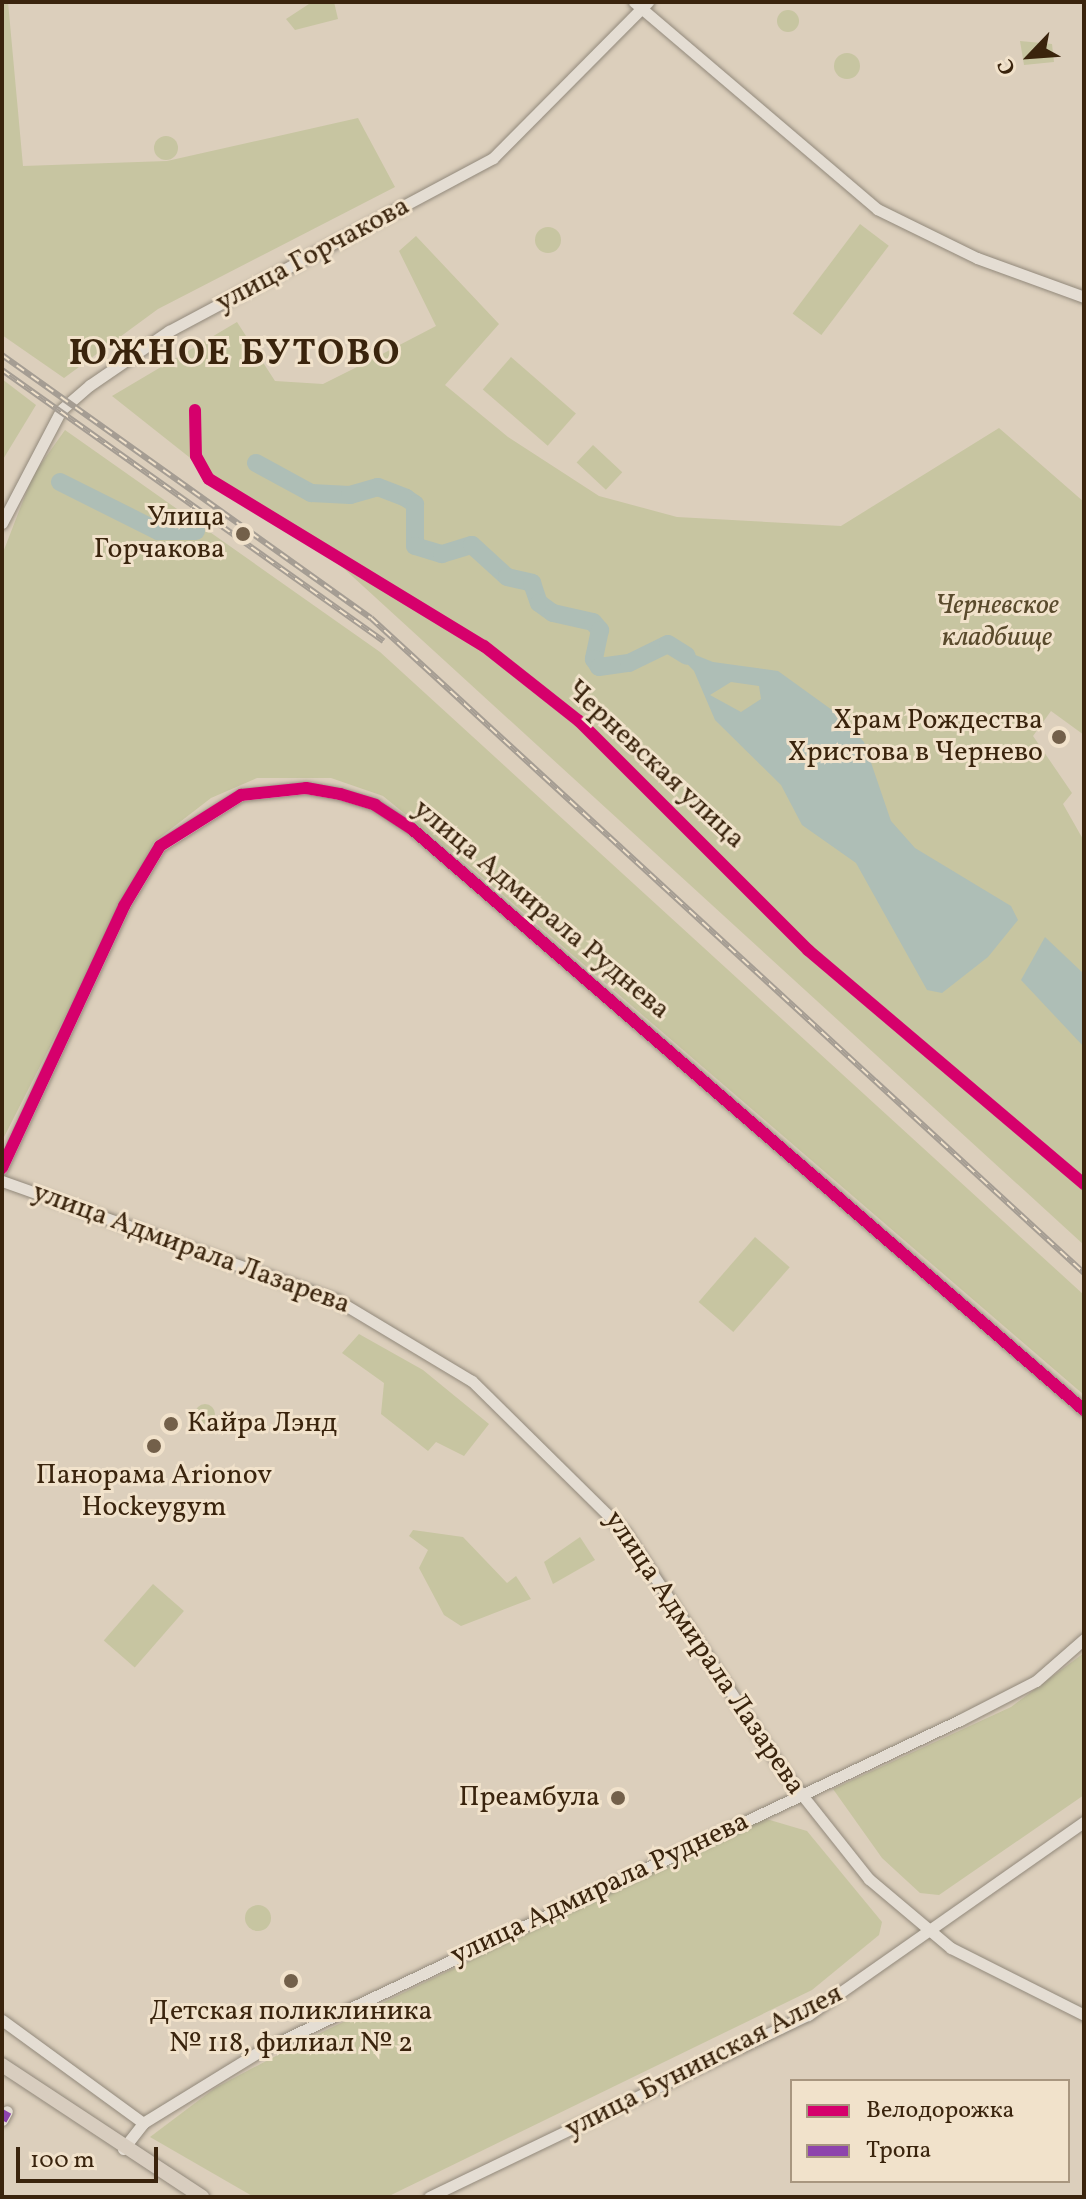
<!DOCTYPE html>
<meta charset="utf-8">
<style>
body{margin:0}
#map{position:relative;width:1086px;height:2199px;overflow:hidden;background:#dccfbc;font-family:Vollkorn,serif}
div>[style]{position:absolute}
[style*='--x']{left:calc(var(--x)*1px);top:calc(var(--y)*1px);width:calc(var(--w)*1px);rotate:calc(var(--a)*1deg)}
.green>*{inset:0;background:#c7c5a1;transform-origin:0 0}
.round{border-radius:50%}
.water>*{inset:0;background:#aebeb6}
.river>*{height:18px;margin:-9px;padding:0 9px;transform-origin:9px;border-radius:9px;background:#aebeb6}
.roads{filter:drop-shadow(0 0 2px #92897b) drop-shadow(0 0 2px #92897b)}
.minor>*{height:11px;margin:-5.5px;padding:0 5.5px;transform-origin:5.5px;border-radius:5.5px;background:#e4ddd3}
.major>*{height:14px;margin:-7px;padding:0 7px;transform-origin:7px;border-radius:7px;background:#d8cdbf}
.rail>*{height:6px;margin-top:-3px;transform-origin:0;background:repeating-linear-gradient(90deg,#f1e2cb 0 9px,#a59d93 0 18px);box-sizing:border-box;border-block:2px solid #a59d93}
.quiet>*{height:10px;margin-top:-5px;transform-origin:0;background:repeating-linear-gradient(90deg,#8e44ad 0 20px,transparent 0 30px)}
.cycleway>*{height:12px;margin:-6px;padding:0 6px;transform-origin:6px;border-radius:6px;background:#d6006c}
.dots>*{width:22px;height:22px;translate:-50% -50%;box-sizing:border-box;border:4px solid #f1e2cb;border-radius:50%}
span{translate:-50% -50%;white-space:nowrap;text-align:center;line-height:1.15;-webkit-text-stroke:6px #f1e2cb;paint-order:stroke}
.street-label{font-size:28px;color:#3a240d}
.poi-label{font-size:28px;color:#3a240d}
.right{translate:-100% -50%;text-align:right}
.left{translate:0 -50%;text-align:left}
.park-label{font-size:28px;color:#594a2c;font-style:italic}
.district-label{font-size:36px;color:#3a240d;font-weight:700;letter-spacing:2px}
.frame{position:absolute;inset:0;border:4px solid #3a240d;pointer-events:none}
.legend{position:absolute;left:790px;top:2079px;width:280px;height:104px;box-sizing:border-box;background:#f1e2cb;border:2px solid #a8967f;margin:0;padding:10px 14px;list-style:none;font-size:24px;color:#3a240d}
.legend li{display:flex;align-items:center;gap:16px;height:40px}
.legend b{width:40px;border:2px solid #a8967f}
.north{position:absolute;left:990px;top:16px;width:80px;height:80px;-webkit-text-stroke:6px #f1e2cb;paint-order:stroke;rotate:245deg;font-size:22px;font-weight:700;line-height:32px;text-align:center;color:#3a240d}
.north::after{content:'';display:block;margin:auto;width:28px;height:36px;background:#3a240d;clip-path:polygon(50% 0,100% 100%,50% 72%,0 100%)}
.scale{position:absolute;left:16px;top:2147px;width:142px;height:36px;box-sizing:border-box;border:4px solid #3a240d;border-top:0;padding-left:10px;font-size:24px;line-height:28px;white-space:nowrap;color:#3a240d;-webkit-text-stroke:6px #f1e2cb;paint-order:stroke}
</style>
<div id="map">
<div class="green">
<i style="clip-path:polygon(2px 2px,8px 2px,23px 166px,167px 161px,358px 118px,395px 187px,158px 309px,64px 378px,2px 335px)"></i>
<i style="clip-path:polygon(312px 2px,334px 2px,338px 19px,295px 30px,286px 19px)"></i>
<i class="round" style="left:777px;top:10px;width:22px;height:22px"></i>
<i style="clip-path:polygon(1020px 41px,1052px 44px,1054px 62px,1024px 65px)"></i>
<i class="round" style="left:834px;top:53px;width:26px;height:26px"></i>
<i class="round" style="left:154px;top:136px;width:24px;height:24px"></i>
<i style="left:860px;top:224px;width:36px;height:112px;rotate:37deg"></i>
<i class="round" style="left:535px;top:227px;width:26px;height:26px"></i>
<i style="clip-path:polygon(416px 236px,499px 324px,445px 385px,508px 437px,599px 496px,677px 517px,841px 526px,999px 428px,1084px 502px,1084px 735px,1051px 711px,1033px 736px,1072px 793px,1063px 804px,1084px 841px,1084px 1245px,340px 565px,237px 495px,112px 396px,237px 322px,275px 381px,323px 384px,361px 365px,436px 326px,399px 251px)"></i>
<i style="left:511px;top:357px;width:86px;height:43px;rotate:41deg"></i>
<i style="clip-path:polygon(2px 379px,36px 405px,2px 461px)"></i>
<i style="clip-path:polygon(65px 430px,380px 652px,1084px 1295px,1084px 1395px,474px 870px,383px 796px,331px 778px,257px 778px,211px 798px,154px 842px,2px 1141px,2px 555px,33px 475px)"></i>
<i style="left:593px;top:445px;width:40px;height:24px;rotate:43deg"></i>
<i style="left:755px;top:1237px;width:46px;height:86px;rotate:41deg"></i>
<i style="clip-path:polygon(359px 1334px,423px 1370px,489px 1424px,464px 1456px,436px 1442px,428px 1451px,381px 1414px,384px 1383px,342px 1353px)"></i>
<i class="round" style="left:195px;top:1404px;width:20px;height:20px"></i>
<i style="clip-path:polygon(413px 1530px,463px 1537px,507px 1583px,516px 1576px,531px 1599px,461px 1626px,444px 1615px,419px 1568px,428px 1550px,409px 1536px)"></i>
<i style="clip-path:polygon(580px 1537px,595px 1560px,553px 1584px,544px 1562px)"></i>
<i style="left:153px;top:1584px;width:41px;height:75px;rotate:41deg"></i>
<i style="clip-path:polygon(1084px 1653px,1084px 1795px,939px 1895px,920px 1893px,882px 1858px,833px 1789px,1011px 1707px)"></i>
<i style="clip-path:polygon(763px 1818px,807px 1831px,882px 1922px,879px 1935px,812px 1990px,387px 2197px,254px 2197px,150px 2137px,215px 2088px,306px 2040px)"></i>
<i class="round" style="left:245px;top:1905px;width:26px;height:26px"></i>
</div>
<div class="water">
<i style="clip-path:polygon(evenodd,668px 644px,713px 662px,778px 671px,839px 715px,864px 742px,891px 821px,915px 848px,1011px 906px,1018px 920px,988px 957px,942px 993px,927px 990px,856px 863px,802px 825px,781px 785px,715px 720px,694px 671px,668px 644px,731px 682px,759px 686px,761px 699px,741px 712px,710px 695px,731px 682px)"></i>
<i style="clip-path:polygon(1045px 937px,1084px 974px,1084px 1047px,1021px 980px)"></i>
</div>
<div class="river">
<i style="--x:256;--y:463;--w:63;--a:28.6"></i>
<i style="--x:311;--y:493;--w:39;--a:3"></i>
<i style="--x:350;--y:495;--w:29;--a:-16"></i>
<i style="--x:378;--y:487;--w:30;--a:21"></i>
<i style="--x:406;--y:498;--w:11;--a:34"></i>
<i style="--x:415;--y:504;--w:42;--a:90"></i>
<i style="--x:415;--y:546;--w:28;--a:17"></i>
<i style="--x:442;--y:554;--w:31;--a:-17"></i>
<i style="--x:472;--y:545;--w:47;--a:42.4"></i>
<i style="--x:507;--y:577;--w:26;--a:13"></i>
<i style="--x:532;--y:583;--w:21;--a:71"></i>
<i style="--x:539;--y:603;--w:17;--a:36"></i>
<i style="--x:553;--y:613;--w:41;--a:12.7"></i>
<i style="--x:593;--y:622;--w:11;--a:49"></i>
<i style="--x:600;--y:630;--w:30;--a:102"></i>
<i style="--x:594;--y:659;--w:9;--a:58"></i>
<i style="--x:599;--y:667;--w:30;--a:-8"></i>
<i style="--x:629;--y:663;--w:43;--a:-26"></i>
<i style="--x:668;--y:644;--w:22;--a:32"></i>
<i style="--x:60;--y:482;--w:110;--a:26.6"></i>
<i style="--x:158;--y:531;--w:38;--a:0"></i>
</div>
<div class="roads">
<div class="minor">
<i style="--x:634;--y:2;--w:319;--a:40.4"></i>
<i style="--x:877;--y:209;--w:111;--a:26.1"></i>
<i style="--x:977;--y:258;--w:114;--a:20"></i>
<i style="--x:2;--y:523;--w:127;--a:-62.4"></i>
<i style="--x:61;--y:410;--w:38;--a:-41"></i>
<i style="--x:90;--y:385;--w:96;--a:-34.4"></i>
<i style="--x:169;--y:331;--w:367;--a:-28.1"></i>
<i style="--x:493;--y:158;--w:220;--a:-45.2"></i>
<i style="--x:2;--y:1168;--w:289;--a:-65"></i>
<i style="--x:124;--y:906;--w:70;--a:-59"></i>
<i style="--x:160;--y:846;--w:96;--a:-32.2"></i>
<i style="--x:241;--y:795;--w:65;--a:-6.1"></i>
<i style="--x:306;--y:788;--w:35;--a:10"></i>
<i style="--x:340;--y:794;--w:37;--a:17"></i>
<i style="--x:375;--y:805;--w:44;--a:33"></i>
<i style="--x:412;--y:829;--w:888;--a:40.85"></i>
<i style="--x:2;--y:1181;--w:356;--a:19.6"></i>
<i style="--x:337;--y:1300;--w:157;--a:31"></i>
<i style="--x:472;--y:1381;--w:215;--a:44.6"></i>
<i style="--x:625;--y:1532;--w:287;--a:56.5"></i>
<i style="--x:783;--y:1771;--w:138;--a:51.5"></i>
<i style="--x:869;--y:1879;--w:107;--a:40.1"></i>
<i style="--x:951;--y:1948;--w:149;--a:26.7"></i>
<i style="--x:2;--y:2020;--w:175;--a:36.1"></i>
<i style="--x:2;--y:2120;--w:10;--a:-61"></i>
<i style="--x:123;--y:2149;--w:33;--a:-52"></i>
<i style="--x:143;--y:2123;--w:137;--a:-31.6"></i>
<i style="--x:260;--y:2051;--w:774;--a:-25.31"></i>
<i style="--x:960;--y:1720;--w:85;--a:-27.2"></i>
<i style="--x:1036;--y:1681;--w:64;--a:-41.2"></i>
<i style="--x:429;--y:2197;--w:420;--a:-25.7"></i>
<i style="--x:808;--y:2015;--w:337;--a:-35"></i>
</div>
<div class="major">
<i style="--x:2;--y:2065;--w:240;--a:33.4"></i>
</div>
</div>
<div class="rail">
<i style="--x:2;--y:355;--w:453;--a:35.5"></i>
<i style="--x:371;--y:618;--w:968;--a:42.57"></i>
<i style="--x:2;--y:370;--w:468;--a:35.4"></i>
</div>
<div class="quiet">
<i style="--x:2;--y:2120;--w:10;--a:-61"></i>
</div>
<div class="cycleway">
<i style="--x:195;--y:410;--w:46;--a:88.8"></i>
<i style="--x:196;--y:456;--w:26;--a:61"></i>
<i style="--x:209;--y:479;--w:322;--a:31.3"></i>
<i style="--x:484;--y:646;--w:121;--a:38.3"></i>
<i style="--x:579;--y:721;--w:324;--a:45"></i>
<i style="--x:808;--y:950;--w:362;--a:40.3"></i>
<i style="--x:2;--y:1168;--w:289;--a:-65"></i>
<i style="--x:124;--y:906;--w:70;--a:-59"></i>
<i style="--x:160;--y:846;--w:96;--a:-32.2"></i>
<i style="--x:241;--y:795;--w:65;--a:-6.1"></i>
<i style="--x:306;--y:788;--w:35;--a:10"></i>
<i style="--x:340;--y:794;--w:37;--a:17"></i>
<i style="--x:375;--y:805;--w:44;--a:33"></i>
<i style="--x:412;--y:829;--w:888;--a:40.85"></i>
</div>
<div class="dots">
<i style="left:243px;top:534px;background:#73604a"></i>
<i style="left:1059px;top:737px;background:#73604a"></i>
<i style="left:171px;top:1424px;background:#73604a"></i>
<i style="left:154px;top:1446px;background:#73604a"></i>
<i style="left:618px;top:1798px;background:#73604a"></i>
<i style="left:291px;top:1981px;background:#73604a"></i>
</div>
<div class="street-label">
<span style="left:313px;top:255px;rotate:-28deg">улица Горчакова</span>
<span style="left:655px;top:765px;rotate:43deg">Черневская улица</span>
<span style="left:541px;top:910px;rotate:40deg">улица Адмирала Руднева</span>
<span style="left:191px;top:1249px;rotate:20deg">улица Адмирала Лазарева</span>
<span style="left:704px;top:1653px;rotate:56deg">улица Адмирала Лазарева</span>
<span style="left:600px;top:1889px;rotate:-25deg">улица Адмирала Руднева</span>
<span style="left:704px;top:2062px;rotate:-27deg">улица Бунинская Аллея</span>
</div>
<div class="poi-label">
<span class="right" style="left:225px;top:534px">Улица<br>Горчакова</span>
<span class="right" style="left:1043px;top:737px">Храм Рождества<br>Христова в Чернево</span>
<span class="left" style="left:187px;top:1424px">Кайра Лэнд</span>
<span style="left:154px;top:1492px">Панорама Arionov<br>Hockeygym</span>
<span class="right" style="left:600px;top:1798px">Преамбула</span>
<span style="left:291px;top:2028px">Детская поликлиника<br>№ 118, филиал № 2</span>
</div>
<div class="park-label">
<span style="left:997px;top:622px">Черневское<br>кладбище</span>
</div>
<div class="district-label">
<span style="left:235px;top:356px">ЮЖНОЕ БУТОВО</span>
</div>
<div class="frame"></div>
<ul class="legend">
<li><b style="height:10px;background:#d6006c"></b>Велодорожка</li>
<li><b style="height:10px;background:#8e44ad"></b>Тропа</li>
</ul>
<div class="north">С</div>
<div class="scale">100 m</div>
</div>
